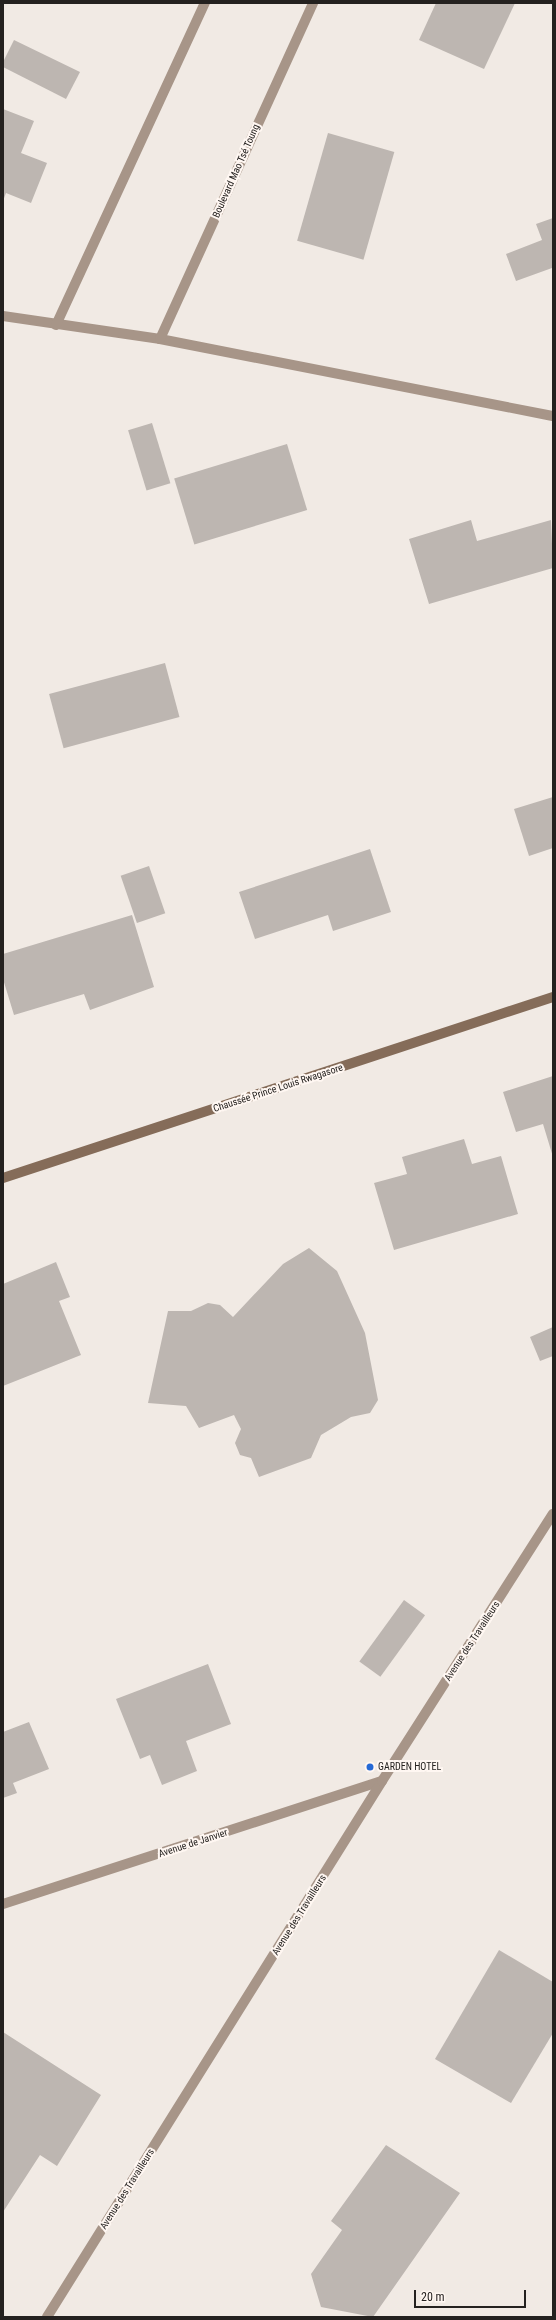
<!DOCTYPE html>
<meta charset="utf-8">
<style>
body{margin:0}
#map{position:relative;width:556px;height:2320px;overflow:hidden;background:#f1eae4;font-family:"Roboto Condensed",sans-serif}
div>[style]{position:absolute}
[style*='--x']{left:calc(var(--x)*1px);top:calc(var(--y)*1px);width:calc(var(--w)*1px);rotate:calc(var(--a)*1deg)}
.building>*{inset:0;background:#bdb6b1;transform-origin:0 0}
.street>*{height:10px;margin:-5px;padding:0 5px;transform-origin:5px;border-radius:5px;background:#a79588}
.secondary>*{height:10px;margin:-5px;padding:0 5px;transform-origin:5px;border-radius:5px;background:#856c59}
.dots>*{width:11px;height:11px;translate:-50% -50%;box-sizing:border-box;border:2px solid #fff7f2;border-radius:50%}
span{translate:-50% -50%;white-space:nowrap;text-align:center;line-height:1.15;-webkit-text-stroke:4px #fff7f2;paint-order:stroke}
.street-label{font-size:10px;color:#24211f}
.poi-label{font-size:10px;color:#24211f}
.left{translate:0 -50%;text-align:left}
.frame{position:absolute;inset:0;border:4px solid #24211f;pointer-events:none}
.scale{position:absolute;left:414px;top:2290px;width:112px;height:18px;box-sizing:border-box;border:2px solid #24211f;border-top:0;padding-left:5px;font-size:12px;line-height:14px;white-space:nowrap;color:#24211f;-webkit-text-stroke:3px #fff7f2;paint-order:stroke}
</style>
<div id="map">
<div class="building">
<i style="clip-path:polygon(436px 3px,515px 3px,484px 69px,419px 40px)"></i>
<i style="clip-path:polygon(14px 40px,80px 72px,66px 99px,3px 67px,3px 62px)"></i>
<i style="clip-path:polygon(3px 109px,34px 121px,21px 153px,47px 163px,31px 203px,6px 193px,3px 201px)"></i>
<i style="left:328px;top:133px;width:69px;height:112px;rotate:16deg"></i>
<i style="clip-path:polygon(553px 218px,553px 270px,552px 268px,516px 281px,506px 254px,542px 240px,536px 224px)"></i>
<i style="left:152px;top:423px;width:63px;height:25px;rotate:73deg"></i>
<i style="left:287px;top:444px;width:69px;height:118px;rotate:73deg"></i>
<i style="clip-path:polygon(471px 520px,477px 541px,551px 520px,553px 568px,429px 604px,409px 539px)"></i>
<i style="left:165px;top:663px;width:56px;height:120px;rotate:75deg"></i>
<i style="clip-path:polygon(553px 797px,553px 848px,529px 856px,514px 809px)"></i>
<i style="clip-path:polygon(370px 849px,391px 912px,333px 931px,328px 915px,255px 939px,239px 892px)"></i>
<i style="left:149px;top:866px;width:50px;height:30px;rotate:71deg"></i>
<i style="clip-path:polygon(132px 915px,154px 987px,90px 1010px,84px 994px,14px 1015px,3px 979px,3px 954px)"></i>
<i style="clip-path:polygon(553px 1076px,553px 1157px,543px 1124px,516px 1132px,503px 1092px)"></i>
<i style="clip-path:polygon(464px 1139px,472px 1164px,501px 1156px,518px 1214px,394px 1250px,374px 1183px,407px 1174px,402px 1157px)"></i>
<i style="clip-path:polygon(309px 1248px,337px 1271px,365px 1333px,378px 1400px,370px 1413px,351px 1417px,321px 1435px,311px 1458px,259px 1477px,251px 1458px,240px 1455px,235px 1443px,241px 1429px,234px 1415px,199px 1428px,186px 1406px,148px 1403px,168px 1311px,191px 1311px,208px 1303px,220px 1305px,233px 1317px,283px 1264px)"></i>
<i style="clip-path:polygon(56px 1262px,70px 1297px,59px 1301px,81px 1355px,3px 1386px,3px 1284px)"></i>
<i style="clip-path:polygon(553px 1327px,553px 1356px,540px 1361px,530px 1337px)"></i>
<i style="left:404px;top:1600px;width:26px;height:76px;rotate:36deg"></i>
<i style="clip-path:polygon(208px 1664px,231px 1724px,186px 1741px,197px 1771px,162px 1785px,150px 1755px,140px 1759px,116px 1699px)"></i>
<i style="clip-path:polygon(29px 1722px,49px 1769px,13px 1783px,17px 1793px,3px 1798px,3px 1732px)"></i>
<i style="clip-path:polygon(499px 1950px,553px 1982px,553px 2033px,511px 2103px,435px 2059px)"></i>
<i style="clip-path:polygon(3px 2032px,101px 2095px,57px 2166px,40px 2155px,3px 2212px)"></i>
<i style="clip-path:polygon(386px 2145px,460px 2193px,373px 2317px,321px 2307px,311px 2274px,342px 2230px,331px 2221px)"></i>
</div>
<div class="street">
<i style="--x:3;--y:316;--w:159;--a:8.3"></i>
<i style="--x:160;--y:339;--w:400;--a:11.1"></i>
<i style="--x:56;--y:325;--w:355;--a:-65.2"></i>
<i style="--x:160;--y:339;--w:369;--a:-65.5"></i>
<i style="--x:3;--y:1904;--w:398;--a:-18"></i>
<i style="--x:47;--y:2317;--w:632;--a:-57.99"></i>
<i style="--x:382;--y:1781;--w:317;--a:-57.4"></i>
</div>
<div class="secondary">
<i style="--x:3;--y:1178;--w:579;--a:-18.22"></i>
</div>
<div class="dots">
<i style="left:370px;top:1767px;background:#2569d5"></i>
</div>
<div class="street-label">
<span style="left:236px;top:171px;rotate:-66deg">Boulevard Mao Tsé Toung</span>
<span style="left:278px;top:1088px;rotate:-18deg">Chaussée Prince Louis Rwagasore</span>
<span style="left:472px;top:1641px;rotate:-57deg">Avenue des Travailleurs</span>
<span style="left:193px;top:1843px;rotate:-18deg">Avenue de Janvier</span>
<span style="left:299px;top:1915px;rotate:-58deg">Avenue des Travailleurs</span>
<span style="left:127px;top:2189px;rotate:-58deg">Avenue des Travailleurs</span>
</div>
<div class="poi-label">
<span class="left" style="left:378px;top:1767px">GARDEN HOTEL</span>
</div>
<div class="frame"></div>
<div class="scale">20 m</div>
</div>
